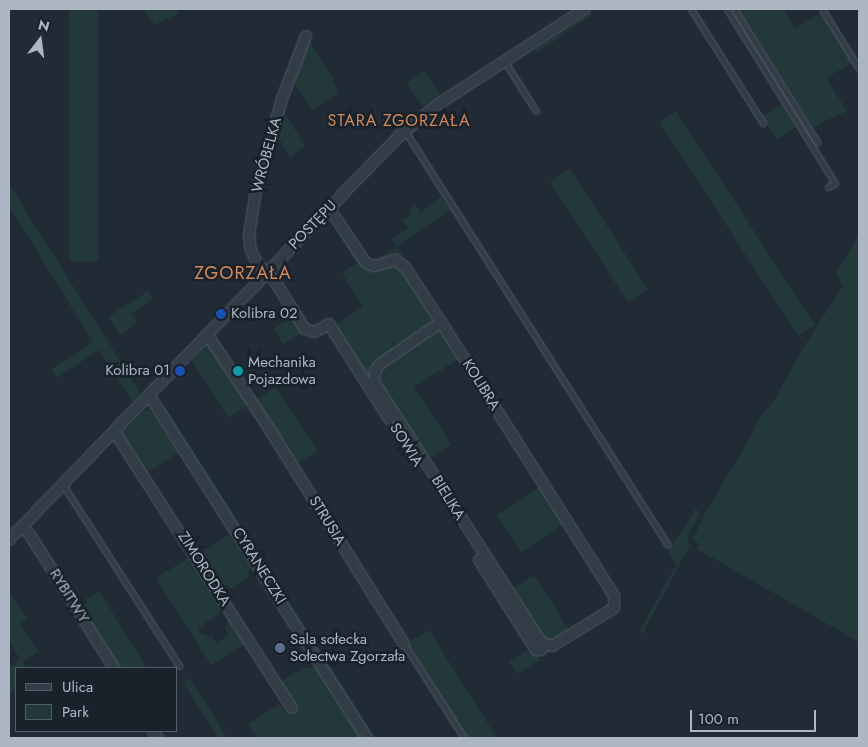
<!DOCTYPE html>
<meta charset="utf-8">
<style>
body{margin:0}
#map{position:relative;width:868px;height:747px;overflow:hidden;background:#202b36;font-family:Jost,sans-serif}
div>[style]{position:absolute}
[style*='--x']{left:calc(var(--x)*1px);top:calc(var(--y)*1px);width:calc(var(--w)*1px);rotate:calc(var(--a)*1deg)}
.green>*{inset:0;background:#233838;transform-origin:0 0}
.roads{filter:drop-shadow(0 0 1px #515a65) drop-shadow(0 0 1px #515a65)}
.lane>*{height:5px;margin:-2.5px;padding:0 2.5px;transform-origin:2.5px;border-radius:2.5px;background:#333d47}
.street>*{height:10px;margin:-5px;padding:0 5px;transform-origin:5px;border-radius:5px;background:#333d47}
.dots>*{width:14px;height:14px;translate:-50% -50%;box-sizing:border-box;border:2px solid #19222b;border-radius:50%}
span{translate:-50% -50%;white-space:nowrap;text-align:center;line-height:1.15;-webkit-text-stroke:5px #19222b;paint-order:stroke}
.street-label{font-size:15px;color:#adb7c4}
.poi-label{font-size:15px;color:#adb7c4}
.left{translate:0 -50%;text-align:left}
.right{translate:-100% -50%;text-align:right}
.neighbourhood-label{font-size:16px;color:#d1885b;letter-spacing:1px}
.quarter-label{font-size:18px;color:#d1885b;letter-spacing:1px}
.frame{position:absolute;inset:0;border:10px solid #adb7c4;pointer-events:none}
.legend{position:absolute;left:15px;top:667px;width:162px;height:65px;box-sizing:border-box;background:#19222b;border:1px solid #545e68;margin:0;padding:6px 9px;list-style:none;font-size:15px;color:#adb7c4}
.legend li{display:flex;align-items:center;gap:10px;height:25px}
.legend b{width:25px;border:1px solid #545e68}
.north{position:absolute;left:15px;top:15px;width:50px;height:50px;-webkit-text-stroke:4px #19222b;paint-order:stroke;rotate:15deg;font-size:14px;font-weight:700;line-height:20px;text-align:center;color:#adb7c4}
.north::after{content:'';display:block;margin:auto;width:18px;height:22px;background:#adb7c4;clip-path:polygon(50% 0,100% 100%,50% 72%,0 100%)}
.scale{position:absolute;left:690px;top:710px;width:126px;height:22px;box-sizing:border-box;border:2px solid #adb7c4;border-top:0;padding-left:6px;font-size:15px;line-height:18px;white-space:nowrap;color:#adb7c4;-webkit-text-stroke:4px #19222b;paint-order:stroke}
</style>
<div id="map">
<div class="green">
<i style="left:69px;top:9px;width:29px;height:252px"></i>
<i style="clip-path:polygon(143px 9px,176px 9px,179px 13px,155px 25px)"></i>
<i style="clip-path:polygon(738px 9px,783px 9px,795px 29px,821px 13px,822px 18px,827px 22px,853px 62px,826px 78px,847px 111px,821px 123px,818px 127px,812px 126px)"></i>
<i style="clip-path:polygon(591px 13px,592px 15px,537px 53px,535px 50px)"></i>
<i style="clip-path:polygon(308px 39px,332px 76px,338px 93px,312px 110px,293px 81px)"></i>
<i style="clip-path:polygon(424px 70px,440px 95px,424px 106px,418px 100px,407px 83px)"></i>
<i style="left:781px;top:104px;width:28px;height:22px;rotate:58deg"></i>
<i style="clip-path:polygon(282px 109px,305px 146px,290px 157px,275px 132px)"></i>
<i style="left:676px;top:111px;width:255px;height:20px;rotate:57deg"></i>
<i style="left:570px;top:169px;width:143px;height:24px;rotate:57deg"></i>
<i style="clip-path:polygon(9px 184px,141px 394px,133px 403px,99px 350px,57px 378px,51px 369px,93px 342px,9px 206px)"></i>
<i style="clip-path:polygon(441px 197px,450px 210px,397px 247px,407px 262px,391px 255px,374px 261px,397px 247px,392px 239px,408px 228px,403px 220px,408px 217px,411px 212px,409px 210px,416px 205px,421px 212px)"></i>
<i style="clip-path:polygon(329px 218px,365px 268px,373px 270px,389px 264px,399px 266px,432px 315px,431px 325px,374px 366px,370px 380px,335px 325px,363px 307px,342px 273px,357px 263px)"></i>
<i style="clip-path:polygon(859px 234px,859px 642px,697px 549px,700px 545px,693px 539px,704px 515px,753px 433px,759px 418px,773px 402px,803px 348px,843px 286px,836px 274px)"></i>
<i style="clip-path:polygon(148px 291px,153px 298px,131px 314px,137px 323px,120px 336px,108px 317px)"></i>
<i style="clip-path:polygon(291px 316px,302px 333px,283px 344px,274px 329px)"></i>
<i style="clip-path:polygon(439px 328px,460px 358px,414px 387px,451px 444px,427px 460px,378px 381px,380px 368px)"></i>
<i style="clip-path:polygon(208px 343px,249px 405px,228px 418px,192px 360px)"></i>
<i style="left:276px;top:387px;width:76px;height:24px;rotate:57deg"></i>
<i style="clip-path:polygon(164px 405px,376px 738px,372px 738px,162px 407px)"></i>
<i style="clip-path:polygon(148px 410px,154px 415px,178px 453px,146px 473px,121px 434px,142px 412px)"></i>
<i style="left:541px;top:486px;width:45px;height:53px;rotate:57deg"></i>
<i style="clip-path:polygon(696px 508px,700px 515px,691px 529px,687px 542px,690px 545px,642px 635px,640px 630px,676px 565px,668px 551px,674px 542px,672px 539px,676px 540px)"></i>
<i style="clip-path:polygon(229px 534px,251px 569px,247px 572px,250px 576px,230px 589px,227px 585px,221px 589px,199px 554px)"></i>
<i style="clip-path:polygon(193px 555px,222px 605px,220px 607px,221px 610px,218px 615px,198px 628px,202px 635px,205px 633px,208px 638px,212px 636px,216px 643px,229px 635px,225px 627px,229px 617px,246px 643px,211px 665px,156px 578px)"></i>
<i style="clip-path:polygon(534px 575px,569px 630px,552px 641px,541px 639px,509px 591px)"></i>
<i style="clip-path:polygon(9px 591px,27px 619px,20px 624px,39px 651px,23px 662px,27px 668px,16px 668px,16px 690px,11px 693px,9px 689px,9px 667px,20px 659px,9px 641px)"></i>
<i style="clip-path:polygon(99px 591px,147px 668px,119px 668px,78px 604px)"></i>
<i style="clip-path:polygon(429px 630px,497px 738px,467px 738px,408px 643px)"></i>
<i style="left:532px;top:647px;width:15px;height:27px;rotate:58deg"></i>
<i style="clip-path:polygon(311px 667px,318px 669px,362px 738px,257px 738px,248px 724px,280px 704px,287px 713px,296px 708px,280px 682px,303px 668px)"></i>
<i style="left:190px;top:678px;width:71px;height:8px;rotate:58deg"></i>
</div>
<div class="roads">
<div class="lane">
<i style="--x:691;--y:9;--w:135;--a:57.7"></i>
<i style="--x:727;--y:9;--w:205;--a:58.2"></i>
<i style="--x:835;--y:183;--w:8;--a:150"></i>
<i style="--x:734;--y:9;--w:157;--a:58"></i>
<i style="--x:822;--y:9;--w:70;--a:58.3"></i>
<i style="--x:505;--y:62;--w:58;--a:57.7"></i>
<i style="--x:405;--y:131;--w:490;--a:57.6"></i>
<i style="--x:63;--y:485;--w:215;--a:57.3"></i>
<i style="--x:404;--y:644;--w:112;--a:57.4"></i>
</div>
<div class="street">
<i style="--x:306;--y:36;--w:67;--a:110.9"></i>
<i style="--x:282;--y:99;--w:95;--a:105.9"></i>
<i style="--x:256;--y:190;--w:46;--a:98.8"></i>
<i style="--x:249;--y:235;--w:16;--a:83"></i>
<i style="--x:251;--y:251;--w:13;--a:63"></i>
<i style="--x:257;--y:263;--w:24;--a:45"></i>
<i style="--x:274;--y:280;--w:58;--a:57.7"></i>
<i style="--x:305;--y:329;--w:10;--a:17"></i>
<i style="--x:315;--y:332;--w:16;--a:-30"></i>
<i style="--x:329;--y:324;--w:112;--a:57.7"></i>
<i style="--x:329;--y:208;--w:66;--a:56.1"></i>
<i style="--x:366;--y:263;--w:9;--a:21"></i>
<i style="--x:374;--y:266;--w:22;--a:-16"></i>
<i style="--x:395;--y:260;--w:12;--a:35"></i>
<i style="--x:405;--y:267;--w:66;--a:56.8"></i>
<i style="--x:441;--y:322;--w:324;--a:57.7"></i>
<i style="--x:614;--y:596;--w:12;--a:90"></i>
<i style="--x:614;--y:608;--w:73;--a:148.5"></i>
<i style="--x:552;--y:646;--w:12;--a:-160"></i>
<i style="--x:541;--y:642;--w:309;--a:-122.7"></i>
<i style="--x:374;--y:382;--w:11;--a:-85"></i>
<i style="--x:375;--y:371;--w:9;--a:-54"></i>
<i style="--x:380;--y:364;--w:74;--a:-34.5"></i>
<i style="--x:207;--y:334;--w:115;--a:56.7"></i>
<i style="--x:270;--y:430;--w:252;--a:57.9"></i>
<i style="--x:149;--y:395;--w:406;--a:57.6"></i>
<i style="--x:114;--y:431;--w:329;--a:57.3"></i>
<i style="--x:22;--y:527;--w:11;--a:45"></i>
<i style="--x:30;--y:535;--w:157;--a:57.7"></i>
<i style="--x:9;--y:540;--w:563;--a:-46.01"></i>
<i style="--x:400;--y:135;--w:48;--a:-39"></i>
<i style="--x:437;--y:105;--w:176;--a:-33"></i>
<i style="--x:479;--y:560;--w:107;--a:57.7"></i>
<i style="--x:536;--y:650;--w:5;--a:0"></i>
<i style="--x:541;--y:650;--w:6;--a:-51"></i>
<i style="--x:153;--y:731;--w:9;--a:54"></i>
</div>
</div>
<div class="dots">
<i style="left:221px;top:314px;background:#1a4fb4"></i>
<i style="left:180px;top:371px;background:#1a4fb4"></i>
<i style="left:238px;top:371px;background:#0f9aa8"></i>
<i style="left:280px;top:648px;background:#5c6f8a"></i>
</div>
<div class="street-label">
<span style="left:267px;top:155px;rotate:-75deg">WRÓBELKA</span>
<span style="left:313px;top:225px;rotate:-46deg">POSTĘPU</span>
<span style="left:481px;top:385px;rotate:58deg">KOLIBRA</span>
<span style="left:406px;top:445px;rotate:58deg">SOWIA</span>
<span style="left:448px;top:498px;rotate:58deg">BIELIKA</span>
<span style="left:327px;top:521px;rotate:58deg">STRUSIA</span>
<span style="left:259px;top:566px;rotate:58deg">CYRANECZKI</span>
<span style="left:204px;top:569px;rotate:58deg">ZIMORODKA</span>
<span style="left:69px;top:596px;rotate:58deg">RYBITWY</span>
</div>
<div class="poi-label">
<span class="left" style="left:231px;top:314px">Kolibra 02</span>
<span class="left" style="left:248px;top:371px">Mechanika<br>Pojazdowa</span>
<span class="right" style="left:170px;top:371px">Kolibra 01</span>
<span class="left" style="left:290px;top:648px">Sala sołecka<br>Sołectwa Zgorzała</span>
</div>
<div class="neighbourhood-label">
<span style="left:399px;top:121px">STARA ZGORZAŁA</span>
</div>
<div class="quarter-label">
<span style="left:243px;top:273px">ZGORZAŁA</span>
</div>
<div class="frame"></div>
<ul class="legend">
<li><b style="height:6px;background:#333d47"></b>Ulica</li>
<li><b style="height:14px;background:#233838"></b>Park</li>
</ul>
<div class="north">N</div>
<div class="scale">100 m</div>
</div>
